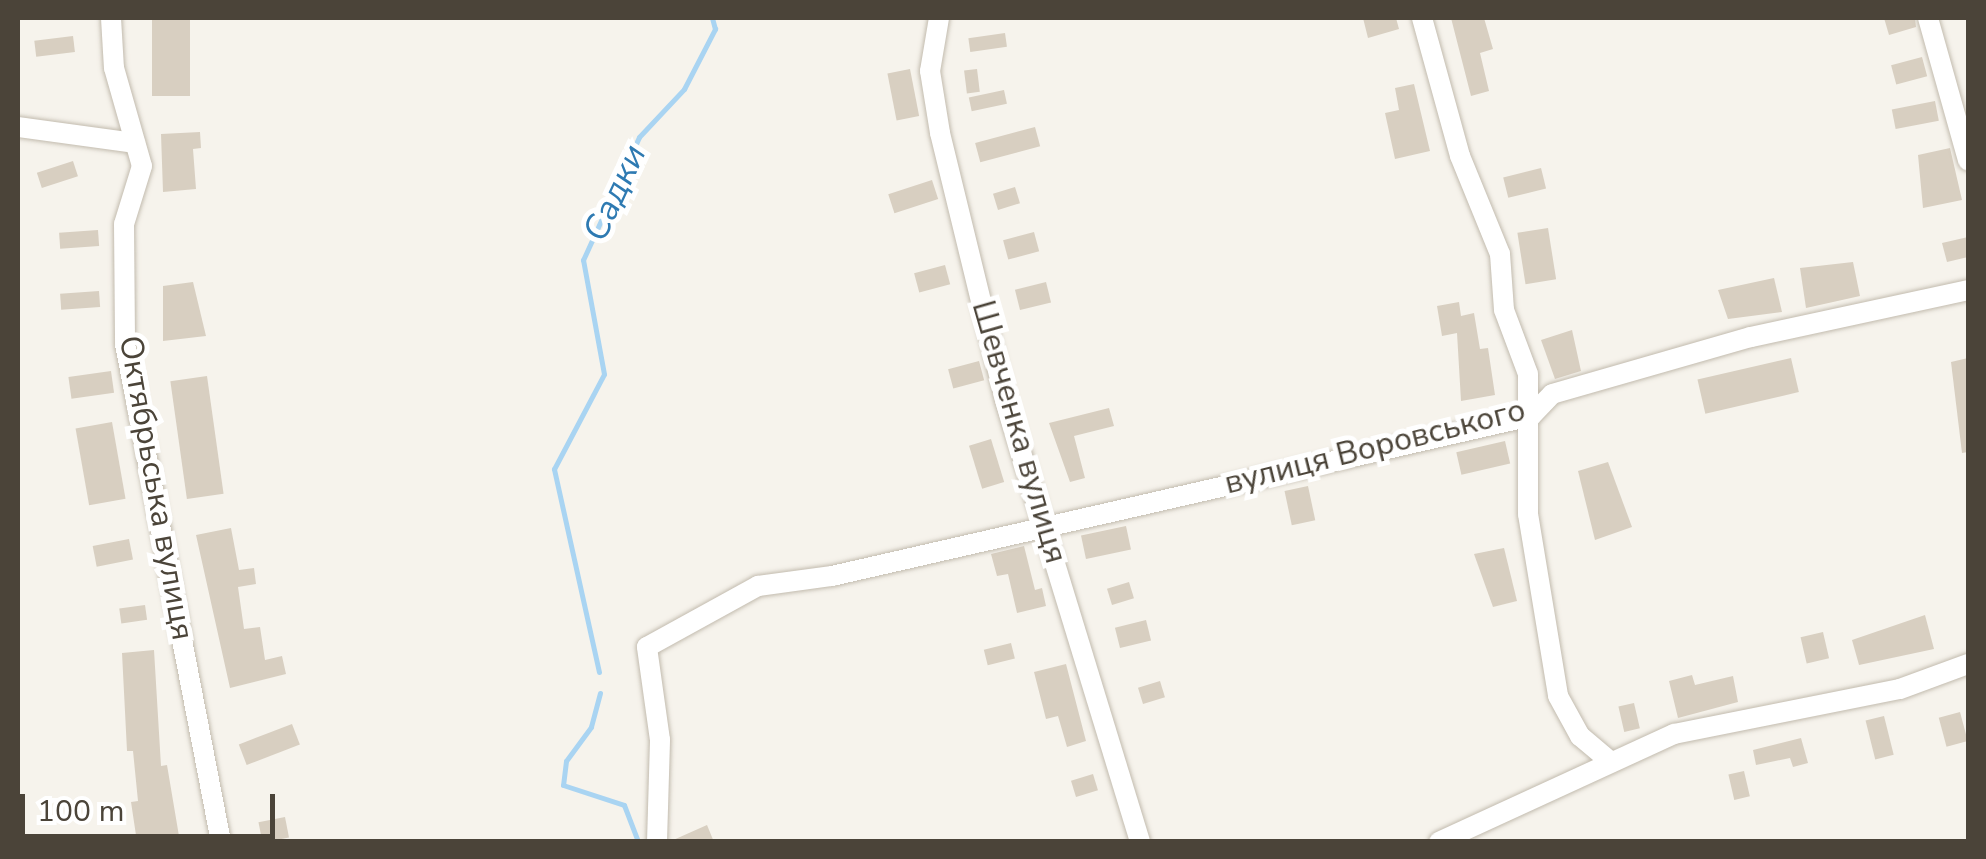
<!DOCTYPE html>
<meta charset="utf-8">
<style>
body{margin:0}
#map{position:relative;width:1986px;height:859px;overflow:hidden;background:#f6f3ec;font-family:"Nunito Sans",sans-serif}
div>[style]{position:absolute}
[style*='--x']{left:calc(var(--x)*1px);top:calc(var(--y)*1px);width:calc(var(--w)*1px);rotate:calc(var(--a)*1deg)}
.stream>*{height:5px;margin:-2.5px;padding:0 2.5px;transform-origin:2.5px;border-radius:2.5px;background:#a9d4f2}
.building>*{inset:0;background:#d8cfc1;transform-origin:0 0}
.roads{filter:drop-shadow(0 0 2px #c2bbae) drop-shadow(0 0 2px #c2bbae)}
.street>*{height:20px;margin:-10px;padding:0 10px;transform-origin:10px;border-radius:10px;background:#fff}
span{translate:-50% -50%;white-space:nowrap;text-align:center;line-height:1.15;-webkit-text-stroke:10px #fff;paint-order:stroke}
.street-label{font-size:32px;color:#4b4439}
.water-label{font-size:35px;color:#2e7ab2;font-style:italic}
.frame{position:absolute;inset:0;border:20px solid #4b4439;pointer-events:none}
.scale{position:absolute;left:20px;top:794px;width:255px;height:45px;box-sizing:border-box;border:5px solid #4b4439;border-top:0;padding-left:12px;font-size:30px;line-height:35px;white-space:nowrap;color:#4b4439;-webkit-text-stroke:8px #fff;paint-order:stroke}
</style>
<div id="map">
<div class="stream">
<i style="--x:599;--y:672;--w:208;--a:-102.5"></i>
<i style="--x:554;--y:469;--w:107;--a:-62.2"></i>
<i style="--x:604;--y:374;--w:116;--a:-100.4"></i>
<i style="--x:583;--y:260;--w:135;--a:-65.5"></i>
<i style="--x:639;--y:137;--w:66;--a:-46.8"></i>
<i style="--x:684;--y:89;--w:68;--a:-62.7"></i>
<i style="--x:715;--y:29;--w:11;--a:-105"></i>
<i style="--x:600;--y:693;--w:35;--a:105"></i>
<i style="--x:591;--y:727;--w:42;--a:126.3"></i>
<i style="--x:566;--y:761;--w:24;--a:97"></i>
<i style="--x:563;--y:785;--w:64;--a:18.2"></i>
<i style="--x:624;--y:805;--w:40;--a:69"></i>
</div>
<div class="building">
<i style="left:152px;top:18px;width:38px;height:78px"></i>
<i style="clip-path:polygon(1363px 18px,1396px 18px,1399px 29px,1368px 38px)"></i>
<i style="clip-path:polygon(1451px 18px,1484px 18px,1493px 49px,1480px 53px,1489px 91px,1471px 96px)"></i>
<i style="clip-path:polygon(1884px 18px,1915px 18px,1916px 27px,1889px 35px)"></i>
<i style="left:1005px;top:33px;width:14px;height:37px;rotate:82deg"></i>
<i style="left:73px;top:36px;width:16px;height:39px;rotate:83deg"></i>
<i style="left:1922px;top:57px;width:20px;height:32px;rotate:75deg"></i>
<i style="left:910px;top:69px;width:48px;height:23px;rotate:79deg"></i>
<i style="left:977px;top:69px;width:23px;height:13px;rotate:83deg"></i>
<i style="clip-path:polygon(1414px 84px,1430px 151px,1395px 159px,1385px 113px,1399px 110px,1395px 88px)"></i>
<i style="left:1004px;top:90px;width:14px;height:36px;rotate:78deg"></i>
<i style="left:1935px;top:101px;width:20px;height:44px;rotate:79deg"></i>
<i style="left:1035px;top:127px;width:20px;height:62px;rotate:75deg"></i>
<i style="clip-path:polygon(200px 132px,201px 148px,193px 149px,196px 189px,163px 192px,161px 134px)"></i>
<i style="clip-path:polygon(1950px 148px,1962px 200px,1923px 208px,1918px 155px)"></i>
<i style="left:73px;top:161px;width:16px;height:38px;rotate:72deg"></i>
<i style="left:1541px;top:168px;width:21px;height:39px;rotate:76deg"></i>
<i style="left:932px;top:180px;width:20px;height:46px;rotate:72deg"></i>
<i style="left:1015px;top:187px;width:17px;height:23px;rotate:73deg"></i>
<i style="left:1548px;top:228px;width:52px;height:31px;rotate:81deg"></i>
<i style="left:98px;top:230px;width:16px;height:39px;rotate:86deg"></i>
<i style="left:1034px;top:232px;width:20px;height:32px;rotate:75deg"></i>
<i style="clip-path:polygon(1968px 237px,1968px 257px,1947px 262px,1942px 243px)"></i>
<i style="clip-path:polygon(1853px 262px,1860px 296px,1806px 308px,1800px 268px)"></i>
<i style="left:945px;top:265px;width:20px;height:32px;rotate:75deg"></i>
<i style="clip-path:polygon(1774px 278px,1782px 312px,1728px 319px,1718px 290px)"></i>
<i style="clip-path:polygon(193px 282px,206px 336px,163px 341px,163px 286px)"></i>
<i style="left:1046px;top:282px;width:21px;height:32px;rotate:76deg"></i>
<i style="left:99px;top:291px;width:16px;height:39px;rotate:86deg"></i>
<i style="clip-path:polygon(1459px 302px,1461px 316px,1474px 313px,1480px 349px,1488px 348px,1495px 395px,1461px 401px,1457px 333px,1442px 336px,1437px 306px)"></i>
<i style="clip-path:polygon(1572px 330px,1581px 371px,1555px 379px,1541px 340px)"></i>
<i style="left:1791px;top:358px;width:35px;height:96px;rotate:77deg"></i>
<i style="clip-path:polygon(1968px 358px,1968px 452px,1962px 453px,1951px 362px)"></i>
<i style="left:979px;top:361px;width:20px;height:32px;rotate:75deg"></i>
<i style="left:111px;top:371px;width:22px;height:43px;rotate:82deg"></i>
<i style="left:207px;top:376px;width:119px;height:37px;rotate:82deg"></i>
<i style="clip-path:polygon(1109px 408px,1114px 426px,1074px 436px,1085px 478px,1070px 482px,1049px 423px)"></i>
<i style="left:112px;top:422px;width:78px;height:37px;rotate:80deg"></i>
<i style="left:991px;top:439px;width:45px;height:23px;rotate:73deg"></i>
<i style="left:1505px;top:441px;width:23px;height:50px;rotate:77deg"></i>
<i style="clip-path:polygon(1608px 462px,1632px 527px,1595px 540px,1578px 471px)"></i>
<i style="left:1308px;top:486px;width:35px;height:24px;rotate:78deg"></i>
<i style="left:1126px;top:526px;width:24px;height:46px;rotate:78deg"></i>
<i style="clip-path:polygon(231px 528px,239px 570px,254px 568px,256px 584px,238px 587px,244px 629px,260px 627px,265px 660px,282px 656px,286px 674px,230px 688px,196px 535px)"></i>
<i style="left:129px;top:539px;width:21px;height:37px;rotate:79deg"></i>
<i style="clip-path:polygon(1024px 546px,1035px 590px,1042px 588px,1046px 606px,1017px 613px,1008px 574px,997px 576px,991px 554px)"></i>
<i style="clip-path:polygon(1504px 548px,1517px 601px,1493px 607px,1474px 554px)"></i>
<i style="left:1129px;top:582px;width:17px;height:23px;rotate:73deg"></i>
<i style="left:145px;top:605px;width:15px;height:26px;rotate:82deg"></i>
<i style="clip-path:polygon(1925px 615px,1934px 649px,1859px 665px,1852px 640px)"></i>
<i style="left:1146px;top:620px;width:21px;height:32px;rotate:76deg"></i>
<i style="left:1823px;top:632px;width:27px;height:23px;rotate:77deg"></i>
<i style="left:1011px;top:643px;width:16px;height:28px;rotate:76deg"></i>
<i style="clip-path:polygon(154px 650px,161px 766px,167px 765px,180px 842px,137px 842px,131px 802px,138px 801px,133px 751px,127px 751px,122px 653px)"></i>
<i style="clip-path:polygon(1066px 664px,1086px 741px,1067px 747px,1058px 716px,1046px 719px,1034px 672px)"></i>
<i style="clip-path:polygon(1692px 675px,1695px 685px,1733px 676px,1738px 702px,1678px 718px,1669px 681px)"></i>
<i style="left:1160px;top:681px;width:17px;height:23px;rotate:73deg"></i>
<i style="left:1634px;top:703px;width:26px;height:16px;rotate:77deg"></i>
<i style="left:1960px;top:712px;width:30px;height:22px;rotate:75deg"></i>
<i style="left:1884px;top:716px;width:40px;height:19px;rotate:76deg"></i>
<i style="left:292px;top:724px;width:22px;height:57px;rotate:69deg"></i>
<i style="clip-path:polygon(1801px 738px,1808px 763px,1793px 767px,1790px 758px,1756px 765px,1753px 750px)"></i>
<i style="left:1744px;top:771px;width:26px;height:16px;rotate:77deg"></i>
<i style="left:1093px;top:774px;width:17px;height:23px;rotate:73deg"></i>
<i style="left:285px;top:817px;width:21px;height:27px;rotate:79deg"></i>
<i style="clip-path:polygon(707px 825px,714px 842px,671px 842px,671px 841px)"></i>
</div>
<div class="roads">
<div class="street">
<i style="--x:111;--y:18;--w:50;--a:86.6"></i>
<i style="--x:114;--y:68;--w:102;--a:74.1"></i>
<i style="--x:142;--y:166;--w:61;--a:107.2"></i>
<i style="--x:124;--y:224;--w:120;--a:89.5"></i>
<i style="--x:125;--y:344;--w:507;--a:79.09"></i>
<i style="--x:939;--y:18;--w:54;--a:99.6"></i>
<i style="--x:930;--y:71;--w:63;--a:80.8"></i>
<i style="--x:940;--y:133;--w:275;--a:76.3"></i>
<i style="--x:1005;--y:400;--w:462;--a:73"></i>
<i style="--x:1422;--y:18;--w:143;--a:74.6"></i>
<i style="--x:1460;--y:156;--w:106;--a:67.8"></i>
<i style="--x:1500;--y:254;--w:56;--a:85.9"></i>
<i style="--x:1504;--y:310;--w:68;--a:69.4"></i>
<i style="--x:1528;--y:374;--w:140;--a:90"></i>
<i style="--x:1528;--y:514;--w:184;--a:80.6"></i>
<i style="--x:1558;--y:696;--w:46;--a:61.2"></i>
<i style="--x:1580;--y:736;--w:39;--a:40"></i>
<i style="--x:1928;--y:18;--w:148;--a:74.3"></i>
<i style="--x:18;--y:127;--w:118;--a:7.8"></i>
<i style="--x:657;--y:842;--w:102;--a:-88.3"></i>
<i style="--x:660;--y:740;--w:94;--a:-98"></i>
<i style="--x:647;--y:647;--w:127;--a:-28.8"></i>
<i style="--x:758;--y:586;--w:75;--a:-7.7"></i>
<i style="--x:832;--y:576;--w:717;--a:-12.89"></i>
<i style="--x:1531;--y:416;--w:30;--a:-46"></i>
<i style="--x:1552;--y:394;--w:207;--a:-16"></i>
<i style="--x:1751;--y:337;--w:222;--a:-12.2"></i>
<i style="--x:1439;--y:842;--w:259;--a:-24.7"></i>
<i style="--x:1674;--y:734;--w:230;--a:-11.3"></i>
<i style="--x:1900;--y:689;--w:72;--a:-20.2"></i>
</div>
</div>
<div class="street-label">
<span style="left:1019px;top:432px;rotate:74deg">Шевченка вулиця</span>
<span style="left:1375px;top:447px;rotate:-14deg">вулиця Воровського</span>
<span style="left:156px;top:488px;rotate:80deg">Октябрьська вулиця</span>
</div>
<div class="water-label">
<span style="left:615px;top:193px;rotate:-65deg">Садки</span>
</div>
<div class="frame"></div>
<div class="scale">100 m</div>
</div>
